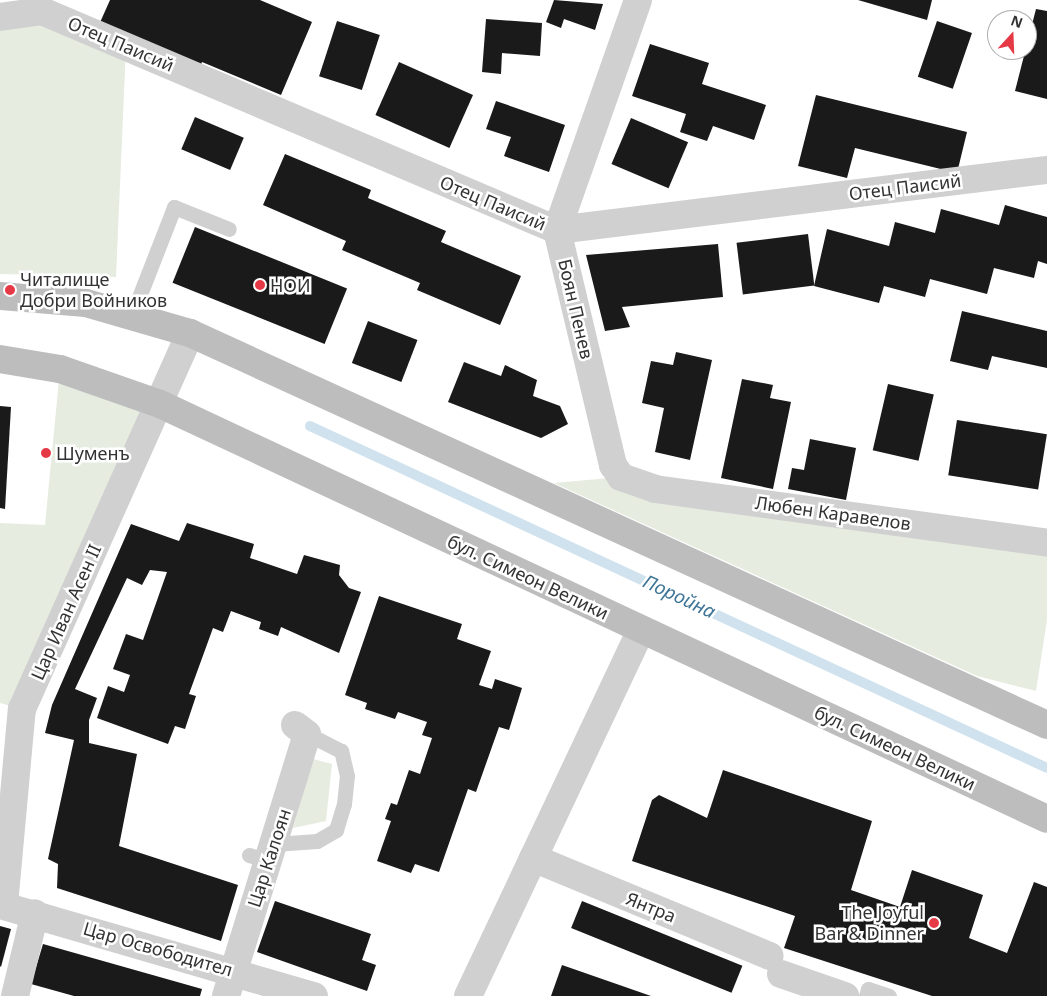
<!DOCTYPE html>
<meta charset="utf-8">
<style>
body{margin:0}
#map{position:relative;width:1047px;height:996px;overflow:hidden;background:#fff;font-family:"Noto Sans",sans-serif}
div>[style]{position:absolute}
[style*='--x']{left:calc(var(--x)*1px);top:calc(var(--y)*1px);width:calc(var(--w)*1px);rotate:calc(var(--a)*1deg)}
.green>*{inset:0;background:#e6ecdf}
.stream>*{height:10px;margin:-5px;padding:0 5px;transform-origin:5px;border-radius:5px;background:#cfe2ee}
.building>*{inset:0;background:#1a1a1a;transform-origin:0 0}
.lane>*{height:15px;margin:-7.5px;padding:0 7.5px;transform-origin:7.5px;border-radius:7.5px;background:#d0d0d0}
.street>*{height:28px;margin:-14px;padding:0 14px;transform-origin:14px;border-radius:14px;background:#d0d0d0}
.secondary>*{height:28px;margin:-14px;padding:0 14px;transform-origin:14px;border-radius:14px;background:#bdbdbd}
.dots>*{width:14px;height:14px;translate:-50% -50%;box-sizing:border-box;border:2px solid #fff;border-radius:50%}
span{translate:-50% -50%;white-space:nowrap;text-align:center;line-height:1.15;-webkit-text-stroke:5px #fff;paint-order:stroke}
.street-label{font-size:18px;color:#333}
.poi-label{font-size:18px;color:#333}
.left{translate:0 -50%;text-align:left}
.right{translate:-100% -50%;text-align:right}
.water-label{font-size:19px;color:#3f7597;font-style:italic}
.north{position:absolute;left:987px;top:10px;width:50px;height:50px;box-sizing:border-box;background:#fff;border:1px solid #adadad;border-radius:50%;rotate:20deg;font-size:14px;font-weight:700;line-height:20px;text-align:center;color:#333}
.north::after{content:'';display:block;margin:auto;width:18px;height:22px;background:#e63946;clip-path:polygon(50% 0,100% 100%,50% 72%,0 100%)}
</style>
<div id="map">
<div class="green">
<i style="clip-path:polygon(42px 11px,126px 47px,116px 277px,0 274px,0 17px)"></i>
<i style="clip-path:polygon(60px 369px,160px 404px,22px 709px,0 703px,0 523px,45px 525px)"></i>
<i style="clip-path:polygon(621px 477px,1047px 543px,1047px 620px,1036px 691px,977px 676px,554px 483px)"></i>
<i style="clip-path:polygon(313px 759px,332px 764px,326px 821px,293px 828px)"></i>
</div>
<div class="stream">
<i style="--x:310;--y:426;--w:812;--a:24.89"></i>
</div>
<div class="building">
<i style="clip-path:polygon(110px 0,260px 0,312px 22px,281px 95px,202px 62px,199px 70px,98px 27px)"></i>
<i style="clip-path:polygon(554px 0,603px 4px,595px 30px,564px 19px,561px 28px,546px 22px)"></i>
<i style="clip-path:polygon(858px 0,932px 0,927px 20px)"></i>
<i style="clip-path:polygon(1036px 9px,1047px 11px,1047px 99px,1015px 91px)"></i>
<i style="clip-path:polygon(486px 19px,542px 23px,540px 56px,502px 53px,501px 74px,482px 72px)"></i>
<i style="left:337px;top:21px;width:45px;height:58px;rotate:18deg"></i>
<i style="left:937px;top:21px;width:37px;height:59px;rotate:19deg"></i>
<i style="clip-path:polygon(650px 44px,709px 63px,702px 84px,766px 105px,754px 140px,713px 126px,707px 141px,680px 132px,686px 114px,632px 96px)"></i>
<i style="left:399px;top:62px;width:81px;height:58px;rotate:24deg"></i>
<i style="clip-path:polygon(816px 95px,967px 132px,957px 173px,855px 148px,847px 178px,798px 166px)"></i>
<i style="clip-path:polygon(496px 101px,565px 125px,549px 172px,504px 156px,511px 137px,486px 129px)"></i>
<i style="left:195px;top:117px;width:53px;height:35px;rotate:23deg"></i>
<i style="left:631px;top:118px;width:62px;height:50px;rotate:23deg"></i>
<i style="clip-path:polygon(285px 154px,371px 190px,368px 198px,446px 231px,441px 242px,521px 276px,500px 325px,417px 290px,420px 283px,342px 250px,346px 241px,263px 205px)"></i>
<i style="clip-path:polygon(1005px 205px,1047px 217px,1047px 264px,1038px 261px,1034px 278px,994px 268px,987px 294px,930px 279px,925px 297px,884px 286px,879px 303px,814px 286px,827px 229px,889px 246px,895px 222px,935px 233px,941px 209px,999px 225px)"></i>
<i style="left:195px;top:227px;width:164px;height:60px;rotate:22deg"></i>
<i style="left:808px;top:234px;width:52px;height:72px;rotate:83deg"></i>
<i style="clip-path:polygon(718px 244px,723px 297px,622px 307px,630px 327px,605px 331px,586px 255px)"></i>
<i style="clip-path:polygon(962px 311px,1047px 331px,1047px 368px,992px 356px,988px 370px,950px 361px)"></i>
<i style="left:368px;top:321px;width:53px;height:45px;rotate:21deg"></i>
<i style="clip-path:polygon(676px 352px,712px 360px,690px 460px,655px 452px,664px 408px,642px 403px,651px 361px,673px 365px)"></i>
<i style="clip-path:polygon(464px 362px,501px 376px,505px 365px,537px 380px,533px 396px,560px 406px,568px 424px,541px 438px,448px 402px)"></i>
<i style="clip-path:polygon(742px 379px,773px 385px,770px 398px,791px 402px,773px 489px,721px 478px)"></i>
<i style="left:888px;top:384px;width:47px;height:68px;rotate:13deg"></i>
<i style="clip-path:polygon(0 406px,11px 407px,5px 509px,0 508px)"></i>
<i style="left:957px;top:420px;width:91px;height:56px;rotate:9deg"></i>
<i style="clip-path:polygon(810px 439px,856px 448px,846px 500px,788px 489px,792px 468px,804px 470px)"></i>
<i style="clip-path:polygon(187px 523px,254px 544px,250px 558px,297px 574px,304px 555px,340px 565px,339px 575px,349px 588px,361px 592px,339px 653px,281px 627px,278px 636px,259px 629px,261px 622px,231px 611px,223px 632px,213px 628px,189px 694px,196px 696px,185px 729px,175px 726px,168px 744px,97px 718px,108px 686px,124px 692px,130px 675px,113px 669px,126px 634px,143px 640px,167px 572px,150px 570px,142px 585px,127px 578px,75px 689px,97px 698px,89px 720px,89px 743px,137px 754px,119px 846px,238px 885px,221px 941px,57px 888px,58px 864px,48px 859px,74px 740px,45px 733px,52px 705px,131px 524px,179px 541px)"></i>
<i style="clip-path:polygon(379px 596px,462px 624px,457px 639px,491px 651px,479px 685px,492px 689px,495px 679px,522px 688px,509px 730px,499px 727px,476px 792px,468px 789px,439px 872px,415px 864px,411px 873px,377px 861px,391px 821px,385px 819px,391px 803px,397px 805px,409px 770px,420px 774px,432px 738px,422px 735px,427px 722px,398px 712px,395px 719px,365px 709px,367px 703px,345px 695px)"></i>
<i style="clip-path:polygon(723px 770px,872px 821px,851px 890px,900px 907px,912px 870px,983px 895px,969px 938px,1007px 953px,1034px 882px,1047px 887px,1047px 996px,932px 996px,784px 948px,795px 916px,632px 861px,652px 800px,659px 795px,707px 818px)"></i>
<i style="clip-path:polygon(275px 901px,371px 934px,362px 960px,376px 965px,367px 991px,257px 952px)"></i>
<i style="left:582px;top:901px;width:173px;height:29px;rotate:22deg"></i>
<i style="clip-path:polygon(0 926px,11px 929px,1px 967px,0 966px)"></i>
<i style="clip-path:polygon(43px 944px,202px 989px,200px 996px,74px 996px,31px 984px)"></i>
<i style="clip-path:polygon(562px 965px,651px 996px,551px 996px)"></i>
</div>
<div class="lane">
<i style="--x:132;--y:315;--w:116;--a:-68.7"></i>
<i style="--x:174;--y:207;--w:59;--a:21.8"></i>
<i style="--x:274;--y:844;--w:43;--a:-4"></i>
<i style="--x:317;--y:841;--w:22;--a:-30"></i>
<i style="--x:336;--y:830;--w:27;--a:-73"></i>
<i style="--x:344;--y:804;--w:28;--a:-84"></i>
<i style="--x:347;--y:776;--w:26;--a:-103"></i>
<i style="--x:341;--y:751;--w:38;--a:-153"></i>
<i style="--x:249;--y:855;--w:21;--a:17"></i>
<i style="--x:866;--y:996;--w:7;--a:-74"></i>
<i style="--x:868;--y:989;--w:22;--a:18"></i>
</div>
<div class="street">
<i style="--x:638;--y:0;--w:244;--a:109.4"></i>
<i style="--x:557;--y:230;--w:242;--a:76.6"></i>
<i style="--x:613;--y:465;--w:14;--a:56"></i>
<i style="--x:621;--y:477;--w:36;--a:19"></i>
<i style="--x:655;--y:489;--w:396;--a:7.8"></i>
<i style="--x:0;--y:17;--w:42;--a:-8.1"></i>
<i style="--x:42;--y:11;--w:560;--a:23.04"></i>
<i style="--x:557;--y:230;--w:494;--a:-7"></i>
<i style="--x:533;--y:858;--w:256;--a:22.5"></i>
<i style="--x:0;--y:905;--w:327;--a:16.2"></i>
<i style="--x:4;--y:905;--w:197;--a:-84.8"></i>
<i style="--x:22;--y:709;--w:412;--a:-65.9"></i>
<i style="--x:781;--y:974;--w:68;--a:19"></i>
<i style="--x:15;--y:996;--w:85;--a:-76.5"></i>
<i style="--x:226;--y:996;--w:274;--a:-72.8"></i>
<i style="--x:307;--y:734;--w:15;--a:-143"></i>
<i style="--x:468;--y:996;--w:405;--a:-64.7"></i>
</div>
<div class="secondary">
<i style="--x:0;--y:296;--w:86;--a:4.7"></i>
<i style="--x:86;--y:303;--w:108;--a:16.1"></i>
<i style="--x:190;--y:333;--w:942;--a:24.58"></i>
<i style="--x:0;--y:359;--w:61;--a:9.5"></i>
<i style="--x:60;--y:369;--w:106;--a:19.3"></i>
<i style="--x:160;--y:404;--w:979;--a:25.07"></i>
</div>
<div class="dots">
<i style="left:260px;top:285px;background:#e63946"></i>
<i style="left:10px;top:290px;background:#e63946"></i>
<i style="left:46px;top:453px;background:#e63946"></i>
<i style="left:934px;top:923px;background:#e63946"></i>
</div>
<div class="street-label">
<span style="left:121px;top:44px;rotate:23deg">Отец Паисий</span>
<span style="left:905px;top:187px;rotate:-7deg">Отец Паисий</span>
<span style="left:493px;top:203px;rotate:23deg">Отец Паисий</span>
<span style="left:576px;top:309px;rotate:77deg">Боян Пенев</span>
<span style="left:833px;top:513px;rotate:8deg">Любен Каравелов</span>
<span style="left:528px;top:577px;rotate:25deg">бул. Симеон Велики</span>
<span style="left:66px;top:612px;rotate:-66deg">Цар Иван Асен II</span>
<span style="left:895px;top:748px;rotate:25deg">бул. Симеон Велики</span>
<span style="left:269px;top:858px;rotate:-72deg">Цар Калоян</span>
<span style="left:651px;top:907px;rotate:22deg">Янтра</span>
<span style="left:158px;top:949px;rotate:16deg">Цар Освободител</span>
</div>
<div class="poi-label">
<span class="left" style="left:20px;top:290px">Читалище<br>Добри Войников</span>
<span class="left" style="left:270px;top:285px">НОИ</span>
<span class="left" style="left:56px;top:453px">Шуменъ</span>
<span class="right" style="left:924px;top:923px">The Joyful<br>Bar &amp; Dinner</span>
</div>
<div class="water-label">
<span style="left:679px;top:597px;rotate:25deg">Поройна</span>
</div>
<div class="north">N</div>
</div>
